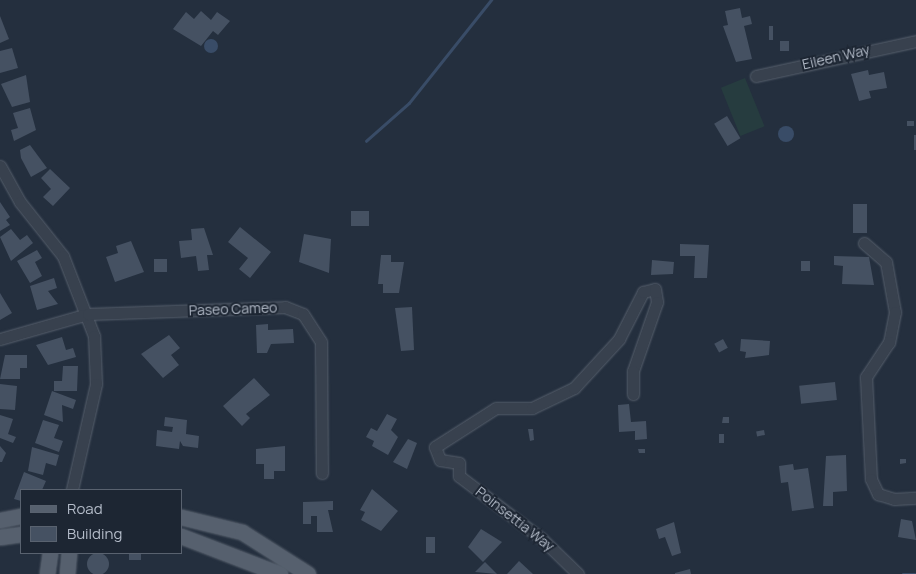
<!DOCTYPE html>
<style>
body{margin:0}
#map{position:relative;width:916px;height:574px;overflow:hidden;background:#242f3e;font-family:Manrope,sans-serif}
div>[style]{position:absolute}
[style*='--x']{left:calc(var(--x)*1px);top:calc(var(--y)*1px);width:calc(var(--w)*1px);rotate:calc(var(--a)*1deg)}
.green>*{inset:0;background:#263c3f;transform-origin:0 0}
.water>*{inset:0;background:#394c67}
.round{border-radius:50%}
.stream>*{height:2.5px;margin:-1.25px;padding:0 1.25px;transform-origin:1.25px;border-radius:1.25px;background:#394c67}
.building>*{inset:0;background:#455162;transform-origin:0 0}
.roads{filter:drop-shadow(0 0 1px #565f6c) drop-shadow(0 0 1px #565f6c)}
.minor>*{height:11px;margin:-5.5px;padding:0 5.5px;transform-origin:5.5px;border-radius:5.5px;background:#38414e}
.major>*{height:15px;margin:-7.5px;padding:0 7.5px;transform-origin:7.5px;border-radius:7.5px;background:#56606e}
span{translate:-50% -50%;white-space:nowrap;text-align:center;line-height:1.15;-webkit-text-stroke:4px #1d2633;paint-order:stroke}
.street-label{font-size:14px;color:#b4bcc9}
.legend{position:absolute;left:20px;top:489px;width:162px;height:65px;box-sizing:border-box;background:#1d2633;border:1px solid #59626f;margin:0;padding:6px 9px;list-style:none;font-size:15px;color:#b4bcc9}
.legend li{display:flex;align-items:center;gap:10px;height:25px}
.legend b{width:25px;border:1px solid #59626f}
</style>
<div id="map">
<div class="green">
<i style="left:745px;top:78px;width:52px;height:26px;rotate:68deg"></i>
</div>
<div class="water">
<i class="round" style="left:204px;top:39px;width:14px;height:14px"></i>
<i class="round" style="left:778px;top:126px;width:16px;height:16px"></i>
</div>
<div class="stream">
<i style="--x:366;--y:141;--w:57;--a:-41.5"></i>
<i style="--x:409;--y:103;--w:132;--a:-51.5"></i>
<i style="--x:903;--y:574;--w:13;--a:0"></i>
</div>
<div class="building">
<i style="clip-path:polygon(740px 8px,742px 18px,750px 16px,752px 24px,744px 26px,752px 59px,736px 62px,723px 26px,728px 25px,725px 11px)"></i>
<i style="clip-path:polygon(201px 11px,211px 20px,217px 12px,230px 21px,218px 35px,213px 31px,201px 46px,173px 29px,186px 12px,194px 19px)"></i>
<i style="clip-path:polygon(0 16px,9px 39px,0 43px)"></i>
<i style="left:769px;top:26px;width:4px;height:14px"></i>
<i style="left:780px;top:41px;width:9px;height:10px"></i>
<i style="clip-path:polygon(12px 48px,18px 68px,0 73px,0 51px)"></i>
<i style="clip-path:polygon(868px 70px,869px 75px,884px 72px,887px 88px,869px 91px,871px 98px,859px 101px,851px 74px)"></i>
<i style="clip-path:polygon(26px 75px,30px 102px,12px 107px,1px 84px)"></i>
<i style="clip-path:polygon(30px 108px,36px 130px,14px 141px,11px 130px,18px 128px,13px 113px)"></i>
<i style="left:727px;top:116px;width:26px;height:15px;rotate:59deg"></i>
<i style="left:907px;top:121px;width:7px;height:5px"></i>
<i style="left:914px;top:135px;width:2px;height:15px"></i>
<i style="clip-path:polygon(30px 145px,47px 168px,31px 177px,21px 158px,20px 150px)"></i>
<i style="clip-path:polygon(50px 169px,70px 188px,53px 206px,43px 197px,51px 189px,41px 178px)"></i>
<i style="clip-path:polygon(0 202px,10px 217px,6px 220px,10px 225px,0 231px)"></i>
<i style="left:853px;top:204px;width:14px;height:29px"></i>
<i style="left:369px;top:211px;width:15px;height:18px;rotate:90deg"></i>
<i style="clip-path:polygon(240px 227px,271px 252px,250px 278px,239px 269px,248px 258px,228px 242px)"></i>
<i style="clip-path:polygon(204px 228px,213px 255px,207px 255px,209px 270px,198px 271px,196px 256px,181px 258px,179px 241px,192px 240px,191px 229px)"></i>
<i style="clip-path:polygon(11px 229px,20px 240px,27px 235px,33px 243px,11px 261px,0 237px)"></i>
<i style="clip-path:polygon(304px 234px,331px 239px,329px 273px,299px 262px)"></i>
<i style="clip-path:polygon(131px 241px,144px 272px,115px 282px,106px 257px,118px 253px,116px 246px)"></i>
<i style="clip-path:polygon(680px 244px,709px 245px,707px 278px,694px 278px,695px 256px,680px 256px)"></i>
<i style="clip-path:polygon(37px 250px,42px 258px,35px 262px,42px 276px,30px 283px,17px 261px)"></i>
<i style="clip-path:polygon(381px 255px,391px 255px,391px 262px,404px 262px,399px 293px,383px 293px,383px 284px,378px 284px)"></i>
<i style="clip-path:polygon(834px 256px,869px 257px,874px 285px,842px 284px,843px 266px,834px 265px)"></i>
<i style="left:154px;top:259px;width:13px;height:13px"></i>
<i style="clip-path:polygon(652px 260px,674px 262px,673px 274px,651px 275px)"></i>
<i style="left:801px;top:261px;width:9px;height:10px"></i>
<i style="clip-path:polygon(54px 278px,57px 288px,48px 291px,58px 304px,37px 310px,30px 286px)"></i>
<i style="clip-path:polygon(0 293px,12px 313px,0 320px)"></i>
<i style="clip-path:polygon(412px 307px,414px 350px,401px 351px,395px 308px)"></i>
<i style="clip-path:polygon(268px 324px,268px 330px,293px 329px,294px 343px,271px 344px,267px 353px,257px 353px,256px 325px)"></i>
<i style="clip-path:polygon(169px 335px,180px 348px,171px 355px,179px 365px,163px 378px,141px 354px)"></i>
<i style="clip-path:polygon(62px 337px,66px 350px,73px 348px,76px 357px,48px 365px,36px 345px)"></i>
<i style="left:723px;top:339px;width:10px;height:10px;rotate:61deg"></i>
<i style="clip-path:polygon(741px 339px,770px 341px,769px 355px,745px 358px,746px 352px,740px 351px)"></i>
<i style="clip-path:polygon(5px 355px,27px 355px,27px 368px,20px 368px,20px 379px,0 379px)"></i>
<i style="clip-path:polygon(63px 366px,78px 366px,77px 391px,54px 391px,54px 381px,62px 381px)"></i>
<i style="clip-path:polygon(254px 378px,270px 395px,246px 414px,250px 418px,242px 426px,223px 406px)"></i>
<i style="left:835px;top:382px;width:18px;height:36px;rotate:84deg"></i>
<i style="clip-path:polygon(0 384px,17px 386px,15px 410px,0 409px)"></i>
<i style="clip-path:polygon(52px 391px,76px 400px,73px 409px,62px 405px,63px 422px,44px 415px)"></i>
<i style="clip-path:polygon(629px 404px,631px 422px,646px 421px,647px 439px,635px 440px,635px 431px,619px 432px,618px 405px)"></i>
<i style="clip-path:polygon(387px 414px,397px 419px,391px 430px,398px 437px,388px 455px,372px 446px,374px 441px,366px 437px,371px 428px,377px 431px)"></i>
<i style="clip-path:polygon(0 415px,13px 419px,8px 434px,16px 437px,13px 443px,0 438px)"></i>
<i style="clip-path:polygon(165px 417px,187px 420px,186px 434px,199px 436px,198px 448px,183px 446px,180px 441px,179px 449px,156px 446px,157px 430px,172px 432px,173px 427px,164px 426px)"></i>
<i style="clip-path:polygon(723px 417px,729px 417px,729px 423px,722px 423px)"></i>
<i style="clip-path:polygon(43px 420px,59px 425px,54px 438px,63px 441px,59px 452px,35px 443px)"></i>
<i style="clip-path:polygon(528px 429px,533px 429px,534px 440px,530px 441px)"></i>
<i style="left:764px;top:430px;width:5px;height:8px;rotate:79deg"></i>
<i style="left:719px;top:434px;width:5px;height:9px"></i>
<i style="clip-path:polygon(408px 439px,417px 443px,407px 469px,393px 462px)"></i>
<i style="clip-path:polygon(0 446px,6px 453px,2px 462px,0 462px)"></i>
<i style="clip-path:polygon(285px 446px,285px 471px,274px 471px,274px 479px,264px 479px,264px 464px,256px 464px,256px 449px)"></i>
<i style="clip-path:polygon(32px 447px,59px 455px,56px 466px,46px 463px,43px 475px,28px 471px)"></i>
<i style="clip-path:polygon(638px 449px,645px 449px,645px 453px,639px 453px)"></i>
<i style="clip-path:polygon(846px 455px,847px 491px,833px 492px,833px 506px,823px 506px,826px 456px)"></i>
<i style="clip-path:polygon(900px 459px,906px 459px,906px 463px,900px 464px)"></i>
<i style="clip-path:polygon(793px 464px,794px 470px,808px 468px,814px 508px,792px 511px,788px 482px,781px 483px,779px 466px)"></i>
<i style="clip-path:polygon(24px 472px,46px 481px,42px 490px,21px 490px,21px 501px,14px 499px)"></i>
<i style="clip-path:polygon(372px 489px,398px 511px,381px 531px,361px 520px,365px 512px,360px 510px)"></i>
<i style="clip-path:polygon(333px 501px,333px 510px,328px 510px,333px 532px,317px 532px,317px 516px,311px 516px,311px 524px,303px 524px,303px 502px)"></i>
<i style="clip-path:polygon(901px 519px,912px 521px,916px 540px,898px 537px)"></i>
<i style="clip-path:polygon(674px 522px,681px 553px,672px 556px,665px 537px,659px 539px,656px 529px)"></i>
<i style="clip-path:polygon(481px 529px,502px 542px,483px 562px,468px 547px)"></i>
<i style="left:426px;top:537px;width:9px;height:16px"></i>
<i class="round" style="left:87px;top:553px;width:22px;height:22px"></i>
<i style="left:129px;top:553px;width:12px;height:7px"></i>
<i style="clip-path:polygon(519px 561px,533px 574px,507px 574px)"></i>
<i style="clip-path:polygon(485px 562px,497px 574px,475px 572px)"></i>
<i style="clip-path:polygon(690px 569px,691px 574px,675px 574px,675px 573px)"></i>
</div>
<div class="roads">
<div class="minor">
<i style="--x:756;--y:76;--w:164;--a:-12.3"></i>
<i style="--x:0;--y:166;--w:41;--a:60.9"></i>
<i style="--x:20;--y:202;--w:69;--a:51.5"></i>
<i style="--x:63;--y:256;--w:86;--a:68.8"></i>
<i style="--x:94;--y:336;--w:48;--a:87.6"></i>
<i style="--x:96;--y:384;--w:109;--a:102.8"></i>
<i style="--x:864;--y:243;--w:29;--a:41"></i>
<i style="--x:886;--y:262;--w:51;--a:79.8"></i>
<i style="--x:895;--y:312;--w:31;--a:101"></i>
<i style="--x:889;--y:342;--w:42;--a:123.3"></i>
<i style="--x:866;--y:377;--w:102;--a:87.2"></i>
<i style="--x:871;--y:479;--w:17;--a:65"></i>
<i style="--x:878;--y:494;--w:17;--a:17"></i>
<i style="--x:894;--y:499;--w:22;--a:-3"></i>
<i style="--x:0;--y:339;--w:91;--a:-15.9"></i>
<i style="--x:88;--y:314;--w:197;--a:-2"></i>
<i style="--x:285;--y:307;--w:19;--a:21"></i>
<i style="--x:303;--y:314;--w:33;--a:57"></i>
<i style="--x:321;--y:342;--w:131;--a:89.6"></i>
<i style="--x:578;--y:574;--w:50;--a:-135.8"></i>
<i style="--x:542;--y:539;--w:104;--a:-142.8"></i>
<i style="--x:459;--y:476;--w:13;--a:-90"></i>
<i style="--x:459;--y:463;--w:19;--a:-171"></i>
<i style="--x:440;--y:460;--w:14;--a:-111"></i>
<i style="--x:435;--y:447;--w:72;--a:-32.6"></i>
<i style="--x:496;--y:408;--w:36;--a:0"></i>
<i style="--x:532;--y:408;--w:47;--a:-25.5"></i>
<i style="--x:574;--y:388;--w:67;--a:-47.4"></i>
<i style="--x:619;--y:339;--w:53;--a:-62.9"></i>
<i style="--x:643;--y:292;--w:12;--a:-14"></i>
<i style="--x:655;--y:289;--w:13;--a:81"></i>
<i style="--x:657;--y:302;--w:73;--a:109.2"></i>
<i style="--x:633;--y:371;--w:23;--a:90"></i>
</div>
<div class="major">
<i style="--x:181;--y:517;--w:63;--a:13.8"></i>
<i style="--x:242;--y:532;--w:78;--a:32.5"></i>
<i style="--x:0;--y:520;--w:21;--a:-11"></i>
<i style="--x:181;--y:536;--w:106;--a:21"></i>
<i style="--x:0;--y:537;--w:21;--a:-8"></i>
<i style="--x:47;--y:574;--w:21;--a:-82"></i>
<i style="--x:67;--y:574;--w:21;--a:-85"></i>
</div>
</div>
<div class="street-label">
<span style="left:836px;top:57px;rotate:-13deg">Eileen Way</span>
<span style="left:233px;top:309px;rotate:-2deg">Paseo Cameo</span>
<span style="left:515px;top:519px;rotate:38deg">Poinsettia Way</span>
</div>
<ul class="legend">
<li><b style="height:6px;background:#56606e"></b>Road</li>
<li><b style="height:14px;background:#455162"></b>Building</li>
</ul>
</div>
